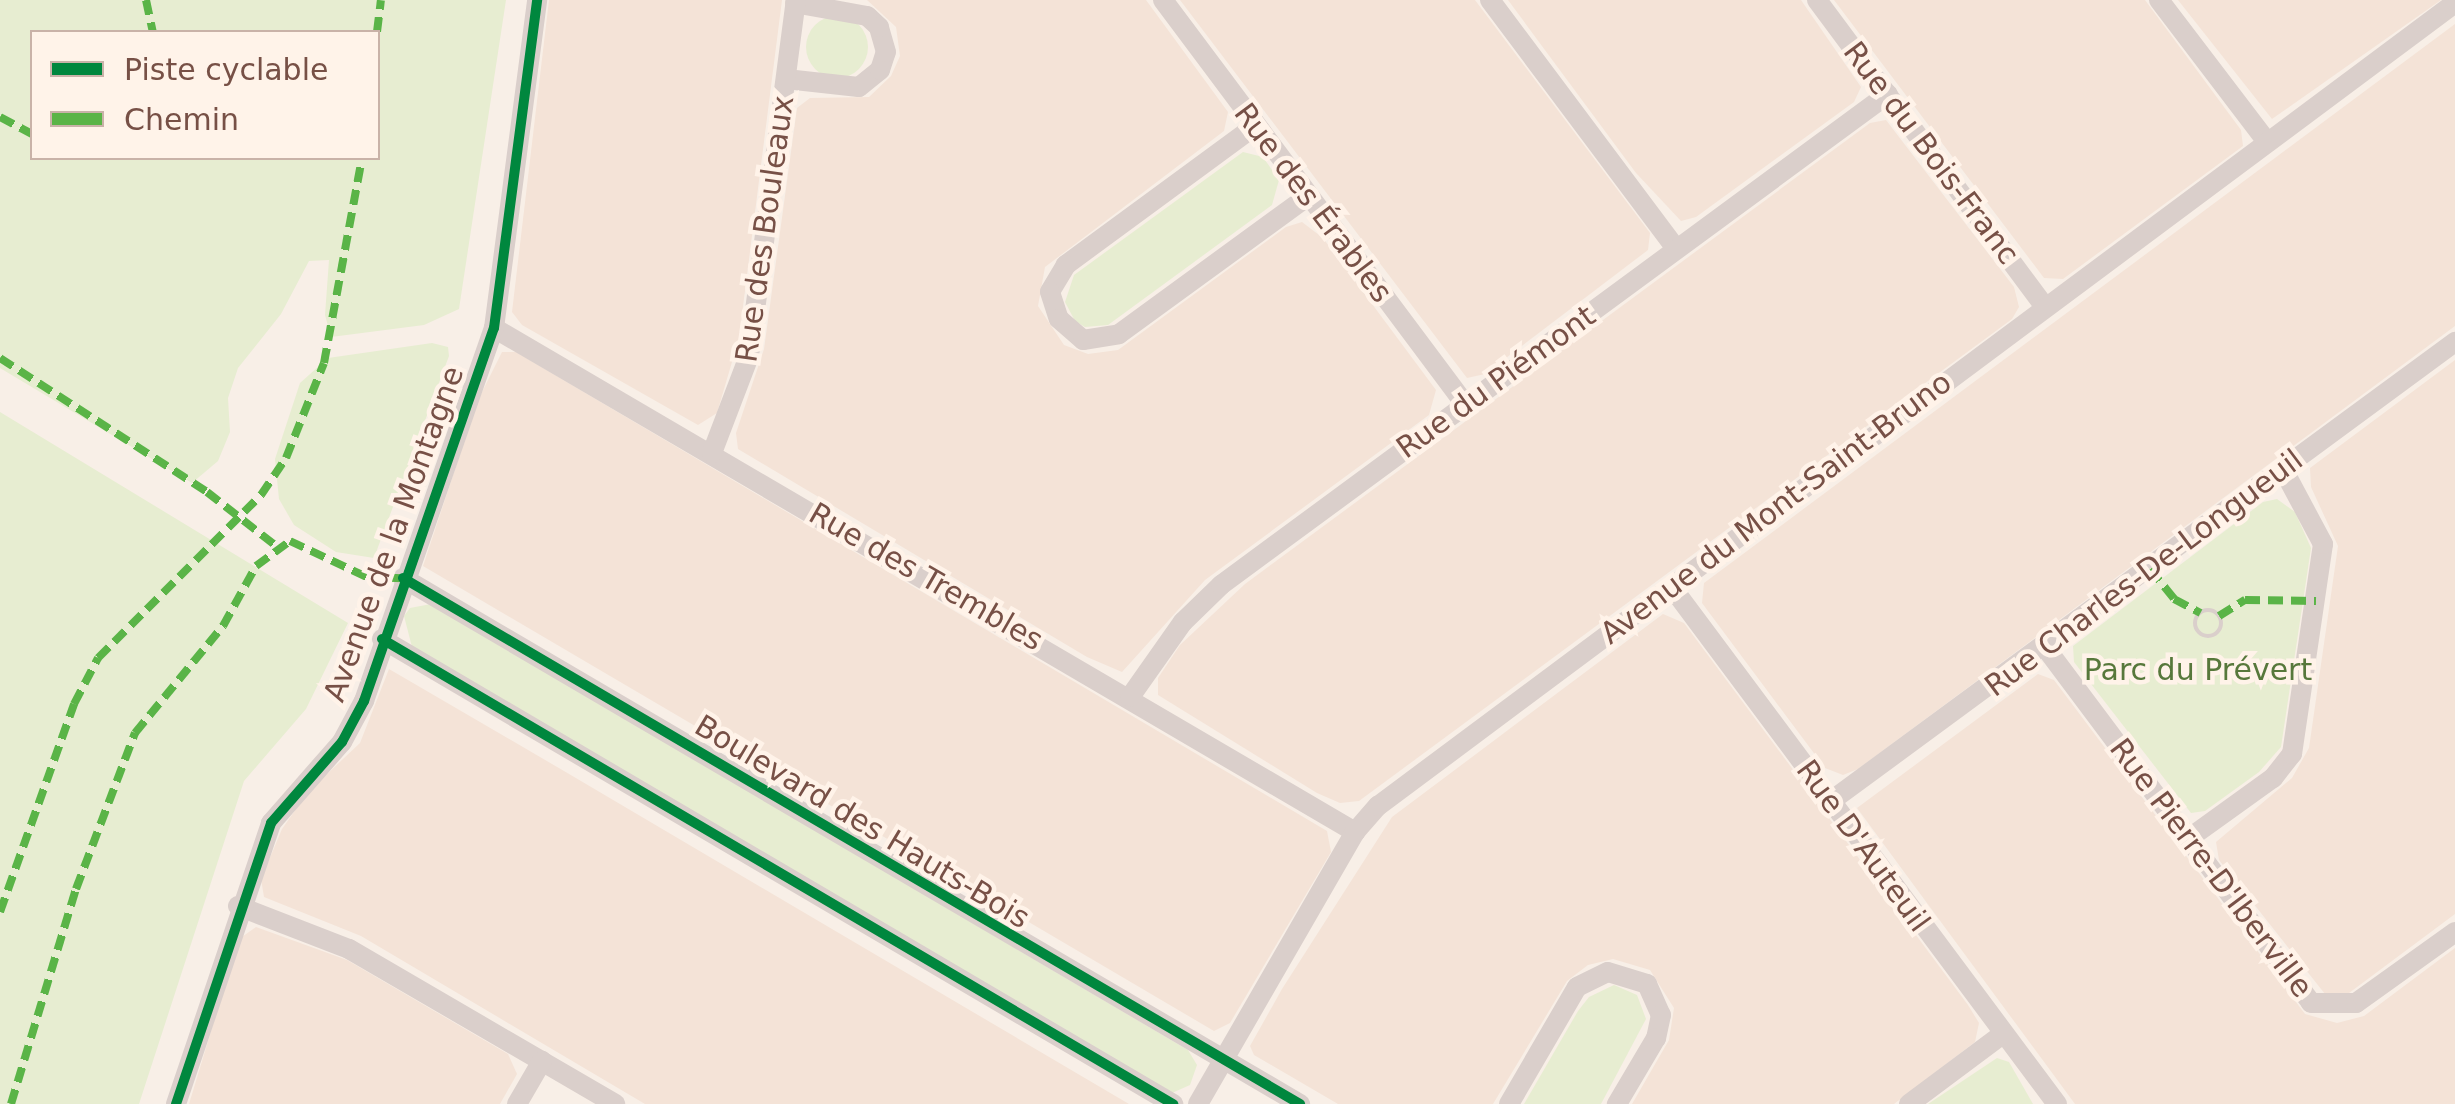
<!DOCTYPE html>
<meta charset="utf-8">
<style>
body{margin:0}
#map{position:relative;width:2455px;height:1104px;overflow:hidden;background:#f8efe7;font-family:"DejaVu Sans",sans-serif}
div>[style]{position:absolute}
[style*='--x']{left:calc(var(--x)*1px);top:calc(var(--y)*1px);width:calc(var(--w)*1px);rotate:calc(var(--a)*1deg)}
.residential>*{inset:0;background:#f4e3d7}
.green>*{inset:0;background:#e7edd1}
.round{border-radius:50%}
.path>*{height:4px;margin-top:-2px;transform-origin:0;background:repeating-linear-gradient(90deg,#dacfcb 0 2.5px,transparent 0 10.5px)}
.path>.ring{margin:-2px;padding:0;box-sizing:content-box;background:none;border:4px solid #dacfcb;border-radius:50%}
.minor>*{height:20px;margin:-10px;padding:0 10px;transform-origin:10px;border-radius:10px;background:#dacfcb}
.quiet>*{height:8px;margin-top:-4px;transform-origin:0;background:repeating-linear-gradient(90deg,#5ab447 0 15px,transparent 0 23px)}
.cycleway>*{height:10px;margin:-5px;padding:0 5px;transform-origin:5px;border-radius:5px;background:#00873e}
span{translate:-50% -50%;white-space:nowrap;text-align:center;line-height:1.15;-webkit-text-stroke:9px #fff3e9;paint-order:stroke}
.street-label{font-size:30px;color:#775046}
.park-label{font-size:30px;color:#57783b}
.legend{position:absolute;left:30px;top:30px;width:350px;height:130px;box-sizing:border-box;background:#fff3e9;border:2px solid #c9b2a8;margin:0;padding:12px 18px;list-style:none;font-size:30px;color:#775046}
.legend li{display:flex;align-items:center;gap:20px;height:50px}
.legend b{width:50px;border:2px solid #c9b2a8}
</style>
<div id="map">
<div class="residential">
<i style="clip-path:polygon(549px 0,782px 0,739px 338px,717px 413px,698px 425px,522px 325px,512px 312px)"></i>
<i style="clip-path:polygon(867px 0,1146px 0,1228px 112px,1224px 131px,1045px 267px,1038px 306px,1064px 345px,1088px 354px,1118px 350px,1286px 227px,1302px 222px,1323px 238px,1436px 390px,1429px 415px,1205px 580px,1122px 672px,1087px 657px,738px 449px,736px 433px,764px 349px,797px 108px,810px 98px,869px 97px,891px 76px,900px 56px,896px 27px)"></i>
<i style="clip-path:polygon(1180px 0,1475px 0,1650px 233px,1648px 250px,1485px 374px,1467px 378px)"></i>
<i style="clip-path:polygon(1508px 0,1801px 0,1861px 87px,1854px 102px,1696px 217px,1681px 221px,1636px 173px)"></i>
<i style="clip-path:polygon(1834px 0,2145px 0,2241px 130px,2243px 146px,2063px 279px,2044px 278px)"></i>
<i style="clip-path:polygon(2178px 0,2441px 0,2272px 119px)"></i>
<i style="clip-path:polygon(2455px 24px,2455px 326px,1858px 769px,1843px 775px,1825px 768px,1702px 603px,1704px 583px)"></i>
<i style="clip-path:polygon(1886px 120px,2014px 287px,2019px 307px,2012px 319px,1359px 801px,1340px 803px,1317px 793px,1158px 695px,1158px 678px,1180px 645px,1245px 584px,1870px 123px)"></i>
<i style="clip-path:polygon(502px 352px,516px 352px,1327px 831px,1331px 852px,1230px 1023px,1214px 1031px,423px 566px,478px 400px)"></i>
<i style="clip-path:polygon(2455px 360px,2455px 914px,2349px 993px,2325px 994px,2219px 860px,2216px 842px,2292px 778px,2309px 748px,2338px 546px,2311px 487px,2310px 468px)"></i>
<i style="clip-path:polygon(1663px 614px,1684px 623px,1968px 1005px,1979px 1023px,1975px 1042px,1894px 1104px,1632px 1104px,1669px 1040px,1674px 1008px,1650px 970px,1613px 959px,1588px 965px,1567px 981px,1493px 1104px,1338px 1104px,1254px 1055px,1250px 1046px,1282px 989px,1392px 817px)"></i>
<i style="clip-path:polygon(389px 669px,564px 771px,1129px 1104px,645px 1104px,361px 936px,264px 897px,261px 879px,282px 829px,308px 792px,360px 743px)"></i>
<i style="clip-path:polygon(2038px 674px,2054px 680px,2305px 1014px,2337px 1023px,2364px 1016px,2455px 948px,2455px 1104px,2075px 1104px,1857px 808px)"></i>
<i style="clip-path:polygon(256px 927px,347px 960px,508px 1054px,517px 1074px,500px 1104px,189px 1104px,239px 939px)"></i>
</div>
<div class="green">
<i style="clip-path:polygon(evenodd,0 0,506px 0,459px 309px,424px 325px,331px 337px,325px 315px,329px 260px,309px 261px,281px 314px,238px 368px,228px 398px,230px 432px,218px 461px,192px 483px,0 368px,0 0,32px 32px,378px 32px,378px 158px,32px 158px,32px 32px)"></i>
<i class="round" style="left:806px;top:16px;width:62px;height:62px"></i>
<i style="clip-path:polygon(1243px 152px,1263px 157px,1279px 180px,1272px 205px,1108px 325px,1085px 327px,1075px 321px,1065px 302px,1074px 275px)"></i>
<i style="clip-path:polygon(432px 343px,448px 347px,449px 356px,374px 558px,336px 552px,294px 525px,279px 499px,275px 459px,300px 383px,328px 358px)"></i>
<i style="clip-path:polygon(0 412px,348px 623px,306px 709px,244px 781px,139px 1104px,0 1104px)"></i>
<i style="clip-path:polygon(2277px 499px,2295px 512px,2311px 548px,2281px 747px,2259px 772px,2205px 811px,2191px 813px,2074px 662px,2073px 646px,2263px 502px)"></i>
<i style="clip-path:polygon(431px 604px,1188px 1050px,1197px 1065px,1190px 1085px,1172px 1093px,412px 647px,404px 616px,410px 608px)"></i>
<i style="clip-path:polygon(1614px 985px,1637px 995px,1646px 1019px,1601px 1104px,1524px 1104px,1578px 1011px,1589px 997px)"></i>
<i style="clip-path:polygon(1997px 1058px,2009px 1062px,2033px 1104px,1928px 1104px)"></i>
</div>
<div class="path">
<i class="ring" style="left:2195px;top:610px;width:22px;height:22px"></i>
</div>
<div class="minor">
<i style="--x:1163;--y:0;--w:504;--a:53.22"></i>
<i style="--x:1490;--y:0;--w:311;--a:53.2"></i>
<i style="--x:1817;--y:0;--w:382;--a:53.4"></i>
<i style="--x:2159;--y:0;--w:178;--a:52.7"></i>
<i style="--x:786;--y:79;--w:73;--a:6.3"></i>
<i style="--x:859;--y:87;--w:27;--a:-39"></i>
<i style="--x:880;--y:70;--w:19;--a:-72"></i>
<i style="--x:886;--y:52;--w:26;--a:-106"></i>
<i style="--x:879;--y:27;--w:16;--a:-137"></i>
<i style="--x:867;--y:16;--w:73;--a:-169.8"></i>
<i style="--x:1255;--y:126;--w:235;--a:143.7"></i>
<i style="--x:1066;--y:265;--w:31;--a:121"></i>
<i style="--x:1050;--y:292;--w:28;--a:72"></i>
<i style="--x:1059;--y:319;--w:32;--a:41"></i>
<i style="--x:1083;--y:340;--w:36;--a:-9"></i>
<i style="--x:1119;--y:334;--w:233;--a:-36.1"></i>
<i style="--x:494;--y:328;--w:998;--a:30.34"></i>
<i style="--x:712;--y:453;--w:104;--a:-69.1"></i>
<i style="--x:749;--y:356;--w:359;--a:-82.5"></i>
<i style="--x:403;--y:578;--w:1040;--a:30.39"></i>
<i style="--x:1671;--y:586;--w:646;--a:53.31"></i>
<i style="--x:382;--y:639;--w:918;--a:30.45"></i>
<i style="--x:2045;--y:647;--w:444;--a:53.2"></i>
<i style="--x:2311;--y:1003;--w:45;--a:0"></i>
<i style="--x:2356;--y:1003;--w:122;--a:-35.6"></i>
<i style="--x:1130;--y:697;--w:92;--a:-54.8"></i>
<i style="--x:1183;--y:622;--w:53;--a:-44.2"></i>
<i style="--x:1221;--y:585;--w:828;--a:-36.36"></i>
<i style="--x:1831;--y:801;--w:775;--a:-36.34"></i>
<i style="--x:2188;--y:839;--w:105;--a:-35.7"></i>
<i style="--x:2273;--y:778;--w:31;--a:-52"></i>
<i style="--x:2292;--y:754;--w:212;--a:-81.6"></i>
<i style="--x:2323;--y:544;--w:83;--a:-118.1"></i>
<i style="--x:238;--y:906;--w:119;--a:21.2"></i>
<i style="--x:349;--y:949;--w:308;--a:30.2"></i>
<i style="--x:176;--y:1104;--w:297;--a:-71.3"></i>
<i style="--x:271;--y:823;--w:108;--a:-48.8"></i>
<i style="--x:342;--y:742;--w:47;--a:-61.8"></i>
<i style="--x:364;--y:701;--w:395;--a:-70.8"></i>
<i style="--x:494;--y:328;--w:331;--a:-82.5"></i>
<i style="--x:517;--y:1104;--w:50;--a:-59.8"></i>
<i style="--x:1198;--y:1104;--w:314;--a:-60"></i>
<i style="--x:1355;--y:832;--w:35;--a:-49"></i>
<i style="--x:1378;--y:806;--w:1343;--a:-36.71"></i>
<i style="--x:1509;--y:1104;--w:135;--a:-59.8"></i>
<i style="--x:1577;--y:987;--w:34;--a:-26"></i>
<i style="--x:1608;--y:972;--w:41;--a:17.1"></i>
<i style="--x:1647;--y:984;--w:34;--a:66"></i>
<i style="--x:1661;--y:1015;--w:24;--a:102"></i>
<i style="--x:1656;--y:1038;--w:77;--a:120.6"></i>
<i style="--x:1909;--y:1104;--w:117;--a:-36.7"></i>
</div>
<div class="quiet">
<i style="--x:146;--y:0;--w:33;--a:78"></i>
<i style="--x:377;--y:32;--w:32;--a:-83"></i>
<i style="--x:0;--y:117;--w:36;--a:28"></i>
<i style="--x:0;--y:358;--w:247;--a:32.9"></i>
<i style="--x:207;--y:492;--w:88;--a:38"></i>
<i style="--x:2150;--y:569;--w:38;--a:51"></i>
<i style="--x:2174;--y:599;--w:30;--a:28"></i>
<i style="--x:2219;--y:616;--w:31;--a:-32"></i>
<i style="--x:2245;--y:600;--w:71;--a:0.8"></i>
<i style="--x:0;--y:912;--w:221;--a:-70.4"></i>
<i style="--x:74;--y:704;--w:52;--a:-62.4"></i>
<i style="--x:98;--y:658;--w:231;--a:-45"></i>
<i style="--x:261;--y:495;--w:45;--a:-56"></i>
<i style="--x:286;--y:458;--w:102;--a:-68.2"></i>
<i style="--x:324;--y:363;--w:208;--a:-79.5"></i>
<i style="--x:11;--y:1104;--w:225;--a:-73.2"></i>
<i style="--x:76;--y:889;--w:167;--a:-69.3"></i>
<i style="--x:135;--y:733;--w:139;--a:-50.6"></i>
<i style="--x:223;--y:626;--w:68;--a:-61.2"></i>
<i style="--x:256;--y:566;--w:42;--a:-36.3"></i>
<i style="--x:290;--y:541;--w:85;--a:25.1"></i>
<i style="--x:367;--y:577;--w:36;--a:2"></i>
</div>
<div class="cycleway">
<i style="--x:403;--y:578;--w:1040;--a:30.39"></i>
<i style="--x:382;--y:639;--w:918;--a:30.45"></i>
<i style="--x:176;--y:1104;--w:297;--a:-71.3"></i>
<i style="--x:271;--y:823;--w:108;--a:-48.8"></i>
<i style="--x:342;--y:742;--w:47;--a:-61.8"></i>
<i style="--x:364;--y:701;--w:395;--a:-70.8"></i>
<i style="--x:494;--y:328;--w:331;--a:-82.5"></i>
</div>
<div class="street-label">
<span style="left:1931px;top:153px;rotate:53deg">Rue du Bois-Franc</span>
<span style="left:1313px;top:203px;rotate:53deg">Rue des Érables</span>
<span style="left:765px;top:229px;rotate:-82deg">Rue des Bouleaux</span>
<span style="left:1496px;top:382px;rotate:-36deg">Rue du Piémont</span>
<span style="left:1776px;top:508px;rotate:-37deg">Avenue du Mont-Saint-Bruno</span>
<span style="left:394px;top:534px;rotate:-70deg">Avenue de la Montagne</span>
<span style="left:2144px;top:573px;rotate:-37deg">Rue Charles-De-Longueuil</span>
<span style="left:926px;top:577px;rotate:30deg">Rue des Trembles</span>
<span style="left:862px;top:822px;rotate:31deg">Boulevard des Hauts-Bois</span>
<span style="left:1863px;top:846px;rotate:54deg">Rue D'Auteuil</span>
<span style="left:2211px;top:868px;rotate:53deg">Rue Pierre-D'Iberville</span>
</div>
<div class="park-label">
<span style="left:2198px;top:670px">Parc du Prévert</span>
</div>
<ul class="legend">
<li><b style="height:12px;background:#00873e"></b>Piste cyclable</li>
<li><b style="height:12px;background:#5ab447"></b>Chemin</li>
</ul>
</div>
